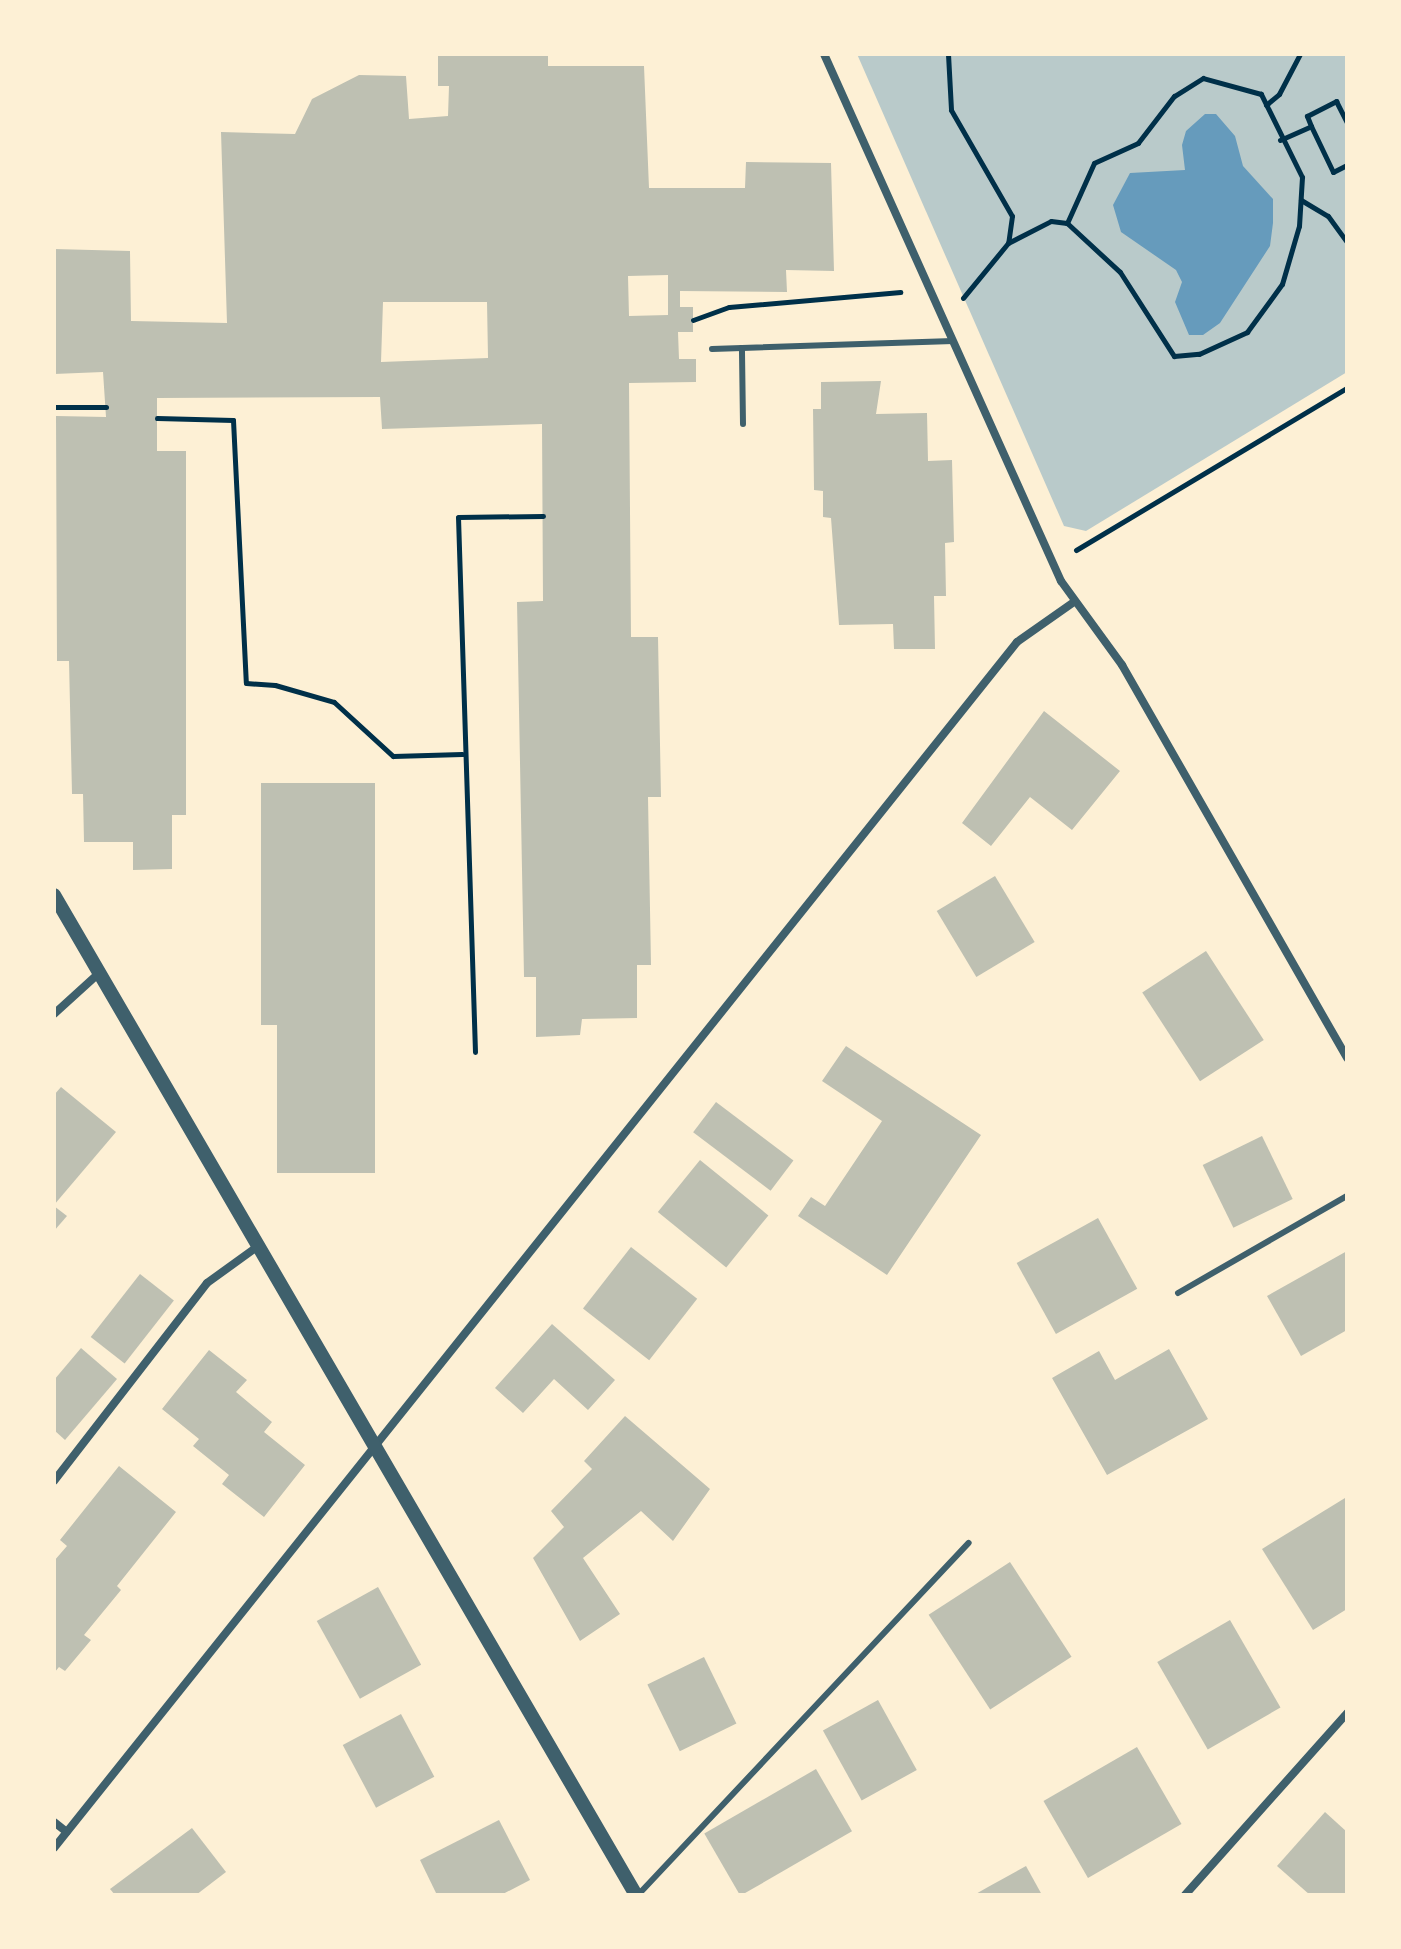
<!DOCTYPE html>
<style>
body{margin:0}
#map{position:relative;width:1401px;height:1949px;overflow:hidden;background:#fdf0d5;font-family:"Fira Sans",sans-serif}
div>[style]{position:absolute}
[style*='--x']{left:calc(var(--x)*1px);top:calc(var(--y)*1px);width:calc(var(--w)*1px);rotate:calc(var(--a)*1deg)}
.green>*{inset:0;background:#b9caca}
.water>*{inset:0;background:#669bbc}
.building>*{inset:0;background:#bec0b2;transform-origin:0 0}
.path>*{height:5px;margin:-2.5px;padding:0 2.5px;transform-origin:2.5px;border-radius:2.5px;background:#003049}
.service>*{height:6px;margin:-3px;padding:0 3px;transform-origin:3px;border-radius:3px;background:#3f606c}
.minor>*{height:8px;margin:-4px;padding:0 4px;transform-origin:4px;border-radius:4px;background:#3f606c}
.tertiary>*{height:14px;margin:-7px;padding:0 7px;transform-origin:7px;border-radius:7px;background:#3f606c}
span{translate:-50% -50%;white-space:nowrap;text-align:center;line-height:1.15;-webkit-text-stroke:6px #fdf0d5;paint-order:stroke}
.frame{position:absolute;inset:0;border:56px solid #fdf0d5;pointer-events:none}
</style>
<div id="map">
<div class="green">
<i style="clip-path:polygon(857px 54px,1347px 54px,1347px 372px,1086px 531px,1064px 526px)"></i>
</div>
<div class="water">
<i style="clip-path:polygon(1205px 114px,1216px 114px,1235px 136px,1243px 166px,1273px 199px,1273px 223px,1270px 246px,1220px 323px,1203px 335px,1189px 335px,1175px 302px,1182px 282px,1176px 270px,1121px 232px,1113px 205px,1130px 173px,1185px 170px,1182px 145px,1186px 131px)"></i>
</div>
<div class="building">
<i style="clip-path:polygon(evenodd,438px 54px,548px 54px,548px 66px,644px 66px,649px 188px,745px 188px,746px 162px,831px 163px,834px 271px,786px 270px,787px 292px,680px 291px,680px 307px,693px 307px,693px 332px,678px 332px,679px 359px,696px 359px,696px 382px,629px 383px,631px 637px,658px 637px,661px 797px,648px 797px,651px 965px,637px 965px,637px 1018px,582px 1019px,580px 1035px,536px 1037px,536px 977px,524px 977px,517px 602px,543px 601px,542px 424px,382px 429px,380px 397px,157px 398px,157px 451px,186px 451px,186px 815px,172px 815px,172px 869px,133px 870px,133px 842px,84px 842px,83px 794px,72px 794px,69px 661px,57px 661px,56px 416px,106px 417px,103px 372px,54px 374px,54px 249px,130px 251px,131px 321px,227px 323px,221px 132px,295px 134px,312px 99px,359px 75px,406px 76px,409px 119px,448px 116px,449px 86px,438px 86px,438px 54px,668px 275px,668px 315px,629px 316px,628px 276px,668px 275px,438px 54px,383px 302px,487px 302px,488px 358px,381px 362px,383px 302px)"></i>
<i style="clip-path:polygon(881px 381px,876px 414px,927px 413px,928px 461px,952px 460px,954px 542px,945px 543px,946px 596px,934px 596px,935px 649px,894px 649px,893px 624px,839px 625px,831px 518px,823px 517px,823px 491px,814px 490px,813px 409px,821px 409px,821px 382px)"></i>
<i style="clip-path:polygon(1044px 711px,1120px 771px,1072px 830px,1030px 797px,991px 846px,962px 823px)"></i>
<i style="clip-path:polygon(261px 783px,375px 783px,375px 1173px,277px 1173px,277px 1025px,261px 1025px)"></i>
<i style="left:995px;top:876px;width:77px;height:68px;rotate:59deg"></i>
<i style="left:1206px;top:951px;width:106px;height:76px;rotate:57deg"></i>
<i style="clip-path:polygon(846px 1046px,981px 1135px,887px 1275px,798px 1216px,811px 1197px,825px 1206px,882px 1121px,822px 1081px)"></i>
<i style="clip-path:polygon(61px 1087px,116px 1132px,54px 1205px,54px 1095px)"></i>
<i style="left:716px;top:1102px;width:97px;height:38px;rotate:37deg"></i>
<i style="left:1262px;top:1136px;width:70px;height:66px;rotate:64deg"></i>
<i style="left:700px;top:1160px;width:88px;height:67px;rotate:39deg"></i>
<i style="clip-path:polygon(54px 1206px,67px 1216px,54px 1231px)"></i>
<i style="left:1098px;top:1218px;width:81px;height:93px;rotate:61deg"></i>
<i style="left:631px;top:1247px;width:84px;height:78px;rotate:38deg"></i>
<i style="clip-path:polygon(1347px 1251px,1347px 1330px,1301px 1356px,1267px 1296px)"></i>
<i style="left:140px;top:1274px;width:43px;height:80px;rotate:38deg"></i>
<i style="clip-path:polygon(552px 1324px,615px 1380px,588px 1410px,554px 1379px,523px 1413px,495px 1388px)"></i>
<i style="clip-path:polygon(81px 1348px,117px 1379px,65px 1440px,54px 1430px,54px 1380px)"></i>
<i style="clip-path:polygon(1169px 1349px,1208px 1419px,1107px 1475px,1052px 1378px,1099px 1351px,1115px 1380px)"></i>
<i style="clip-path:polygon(209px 1350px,247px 1380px,236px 1392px,272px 1422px,264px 1432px,305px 1465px,264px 1517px,222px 1484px,229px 1475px,193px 1446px,199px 1439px,162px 1409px)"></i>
<i style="clip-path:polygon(625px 1416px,710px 1489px,673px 1541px,641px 1511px,583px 1558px,620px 1614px,580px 1641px,533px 1558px,564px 1527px,551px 1511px,592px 1469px,584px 1461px)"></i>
<i style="clip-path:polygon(119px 1466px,176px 1512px,117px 1586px,121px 1590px,84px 1635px,91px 1640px,65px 1671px,59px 1667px,54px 1673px,54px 1561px,67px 1546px,60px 1540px)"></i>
<i style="clip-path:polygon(1345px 1498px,1347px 1609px,1313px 1630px,1262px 1549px)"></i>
<i style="left:1010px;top:1562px;width:113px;height:97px;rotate:57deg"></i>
<i style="left:378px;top:1587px;width:89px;height:70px;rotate:61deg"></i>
<i style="left:1230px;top:1620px;width:101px;height:84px;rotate:60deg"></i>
<i style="left:704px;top:1657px;width:74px;height:63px;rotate:64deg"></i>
<i style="left:878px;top:1700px;width:80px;height:63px;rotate:61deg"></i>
<i style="left:401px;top:1714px;width:71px;height:66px;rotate:62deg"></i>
<i style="left:1137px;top:1747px;width:89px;height:108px;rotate:60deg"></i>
<i style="left:816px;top:1769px;width:72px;height:129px;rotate:60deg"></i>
<i style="clip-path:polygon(1325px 1812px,1347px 1832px,1347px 1895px,1310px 1895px,1277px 1866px)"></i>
<i style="clip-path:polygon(499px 1820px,530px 1880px,501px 1895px,437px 1895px,420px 1860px)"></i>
<i style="clip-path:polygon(192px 1828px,226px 1872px,196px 1895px,115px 1895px,110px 1889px)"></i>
<i style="clip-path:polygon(1026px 1866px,1042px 1895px,974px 1895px,988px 1887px)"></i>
</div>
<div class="path">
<i style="--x:948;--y:54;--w:56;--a:86.9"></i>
<i style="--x:951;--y:110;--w:122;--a:60.1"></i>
<i style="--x:1012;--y:216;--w:27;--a:98"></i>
<i style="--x:1008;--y:243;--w:71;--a:129.3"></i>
<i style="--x:1266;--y:105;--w:17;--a:-40"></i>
<i style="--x:1279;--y:94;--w:45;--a:-62.3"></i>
<i style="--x:1311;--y:126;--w:11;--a:-112"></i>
<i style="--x:1307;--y:116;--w:33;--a:-27"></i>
<i style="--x:1336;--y:101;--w:25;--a:63"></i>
<i style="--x:1280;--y:140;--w:34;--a:-24"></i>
<i style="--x:1311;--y:126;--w:51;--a:64.4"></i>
<i style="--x:1333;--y:172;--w:16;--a:-27"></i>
<i style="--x:1301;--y:200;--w:31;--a:31"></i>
<i style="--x:1328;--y:216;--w:32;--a:54"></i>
<i style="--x:1008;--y:243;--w:48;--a:-27.1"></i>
<i style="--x:1051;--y:221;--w:16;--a:7"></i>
<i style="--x:1067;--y:223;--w:72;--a:42.8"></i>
<i style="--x:1120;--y:272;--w:100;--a:57.3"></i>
<i style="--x:1174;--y:356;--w:25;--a:-5"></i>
<i style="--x:1199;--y:354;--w:53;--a:-24.6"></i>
<i style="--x:1247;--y:332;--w:59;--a:-53.9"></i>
<i style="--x:1282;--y:284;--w:60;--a:-73.7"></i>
<i style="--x:1299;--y:226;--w:49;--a:-86.5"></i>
<i style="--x:1302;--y:177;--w:93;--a:-116.3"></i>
<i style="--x:1261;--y:94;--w:60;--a:-164.6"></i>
<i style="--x:1203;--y:78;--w:34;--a:148"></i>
<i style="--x:1174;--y:96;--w:59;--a:127.5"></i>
<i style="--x:1138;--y:143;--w:48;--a:155.6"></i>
<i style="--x:1094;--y:163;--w:66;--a:114.2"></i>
<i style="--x:693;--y:320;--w:38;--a:-20"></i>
<i style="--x:729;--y:307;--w:172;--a:-5"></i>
<i style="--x:54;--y:407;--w:52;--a:0"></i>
<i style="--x:157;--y:418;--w:76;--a:1.5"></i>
<i style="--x:233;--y:420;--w:263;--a:87.2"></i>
<i style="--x:246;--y:683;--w:29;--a:4"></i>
<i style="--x:275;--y:685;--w:61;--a:16.1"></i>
<i style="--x:334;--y:702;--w:80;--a:42.5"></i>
<i style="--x:393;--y:756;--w:69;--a:-1.7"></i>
<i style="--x:1076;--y:550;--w:316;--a:-30.9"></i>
<i style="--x:475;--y:1052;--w:535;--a:-91.82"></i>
<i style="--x:458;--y:517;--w:85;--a:-0.7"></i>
</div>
<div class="service">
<i style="--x:712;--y:349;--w:30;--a:-2"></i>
<i style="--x:743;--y:424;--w:76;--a:-90.8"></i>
<i style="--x:742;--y:348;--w:211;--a:-1.9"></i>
<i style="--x:1178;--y:1293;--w:195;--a:-29.9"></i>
<i style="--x:638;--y:1895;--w:483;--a:-46.8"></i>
</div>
<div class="minor">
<i style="--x:824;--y:54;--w:578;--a:65.79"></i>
<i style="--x:1061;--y:581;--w:104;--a:54"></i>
<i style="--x:1122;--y:665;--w:453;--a:60.2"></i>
<i style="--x:54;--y:1014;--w:61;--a:-42.3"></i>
<i style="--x:54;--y:1481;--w:250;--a:-52.3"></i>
<i style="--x:207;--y:1283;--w:62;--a:-35.8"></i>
<i style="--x:54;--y:1822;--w:16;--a:38"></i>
<i style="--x:54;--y:1848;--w:1543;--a:-51.39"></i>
<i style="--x:1017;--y:642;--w:70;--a:-35.1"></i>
<i style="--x:1185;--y:1895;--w:244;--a:-48.3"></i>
</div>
<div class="tertiary">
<i style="--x:54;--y:895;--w:1157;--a:59.8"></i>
</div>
<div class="frame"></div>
</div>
